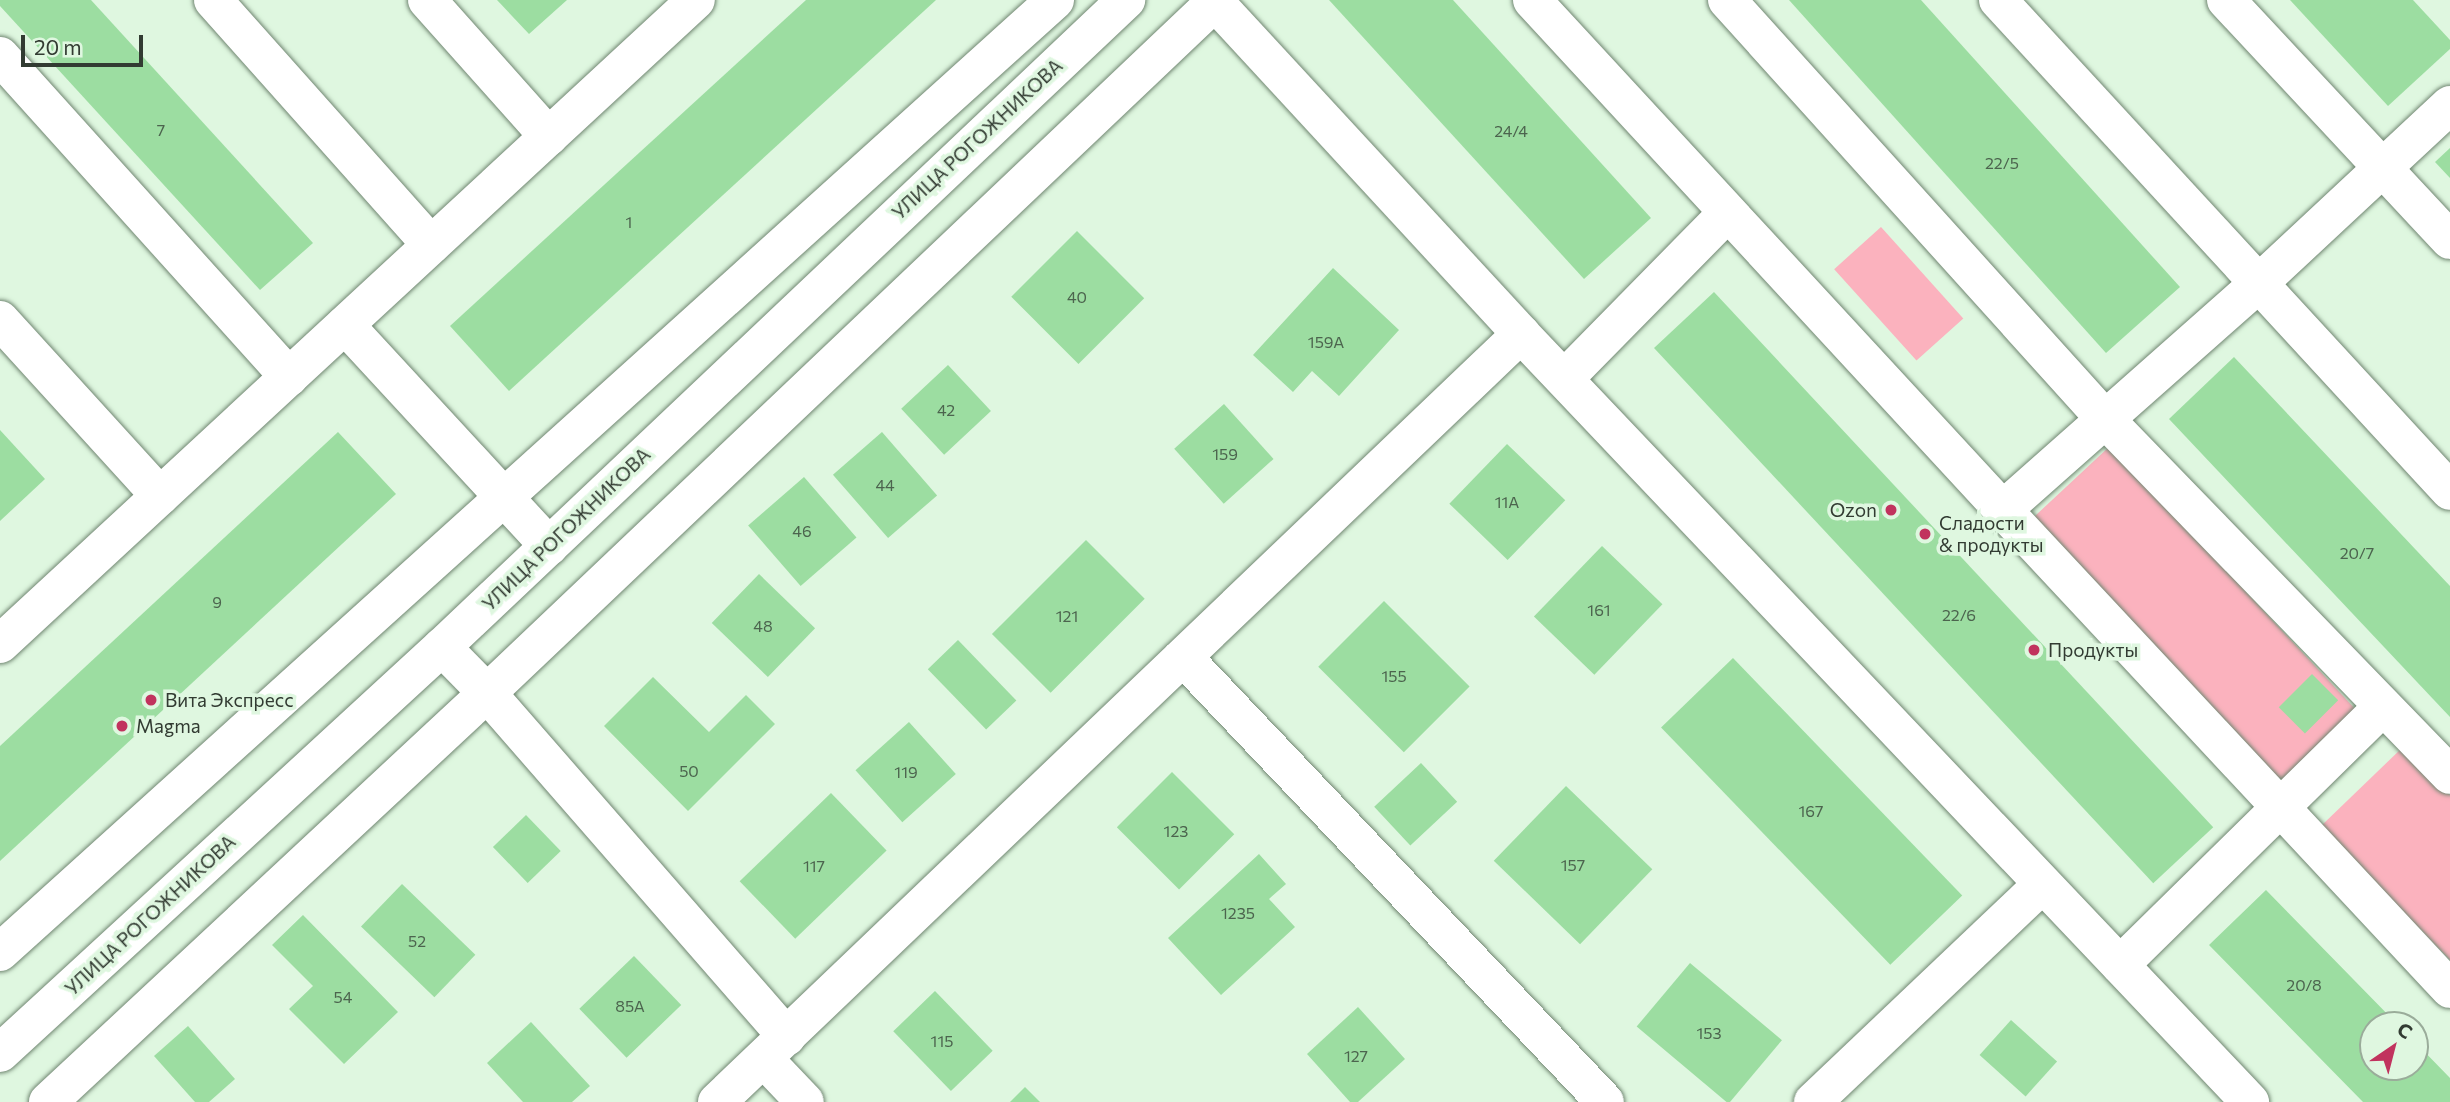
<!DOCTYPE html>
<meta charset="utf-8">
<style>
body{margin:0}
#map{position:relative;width:2450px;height:1102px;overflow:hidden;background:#dff7e0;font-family:Commissioner,sans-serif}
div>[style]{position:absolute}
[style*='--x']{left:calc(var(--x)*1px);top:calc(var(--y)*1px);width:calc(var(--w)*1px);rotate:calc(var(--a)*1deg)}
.green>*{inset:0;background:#fbb2be;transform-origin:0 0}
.building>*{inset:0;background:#9cdda1;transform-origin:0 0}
.roads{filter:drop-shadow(0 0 2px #708671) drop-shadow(0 0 2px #708671)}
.minor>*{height:38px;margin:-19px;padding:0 19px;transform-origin:19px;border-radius:19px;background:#fff}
.dots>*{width:19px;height:19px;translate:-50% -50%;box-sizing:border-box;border:4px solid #dff7e0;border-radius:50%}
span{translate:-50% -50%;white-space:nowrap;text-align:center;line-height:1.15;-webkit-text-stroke:7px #dff7e0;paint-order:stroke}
.number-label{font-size:16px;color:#4c644e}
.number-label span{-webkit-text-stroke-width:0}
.street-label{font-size:19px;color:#323b32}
.poi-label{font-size:19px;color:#323b32}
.right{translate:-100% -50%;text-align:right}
.left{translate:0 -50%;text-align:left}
.north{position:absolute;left:2359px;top:1011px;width:70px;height:70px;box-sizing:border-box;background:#dff7e0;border:2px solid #9aac9a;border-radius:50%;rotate:35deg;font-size:19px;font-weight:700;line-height:28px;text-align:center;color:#323b32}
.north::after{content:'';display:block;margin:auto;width:24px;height:32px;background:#c1335e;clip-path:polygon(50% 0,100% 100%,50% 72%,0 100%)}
.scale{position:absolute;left:21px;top:35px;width:122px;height:32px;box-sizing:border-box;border:4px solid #323b32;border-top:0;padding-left:9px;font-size:21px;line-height:24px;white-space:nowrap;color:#323b32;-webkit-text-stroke:5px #dff7e0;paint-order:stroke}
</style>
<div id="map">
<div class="green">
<i style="left:1881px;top:227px;width:123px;height:63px;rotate:48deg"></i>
<i style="left:2110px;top:446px;width:363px;height:103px;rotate:47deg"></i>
<i style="clip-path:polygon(2404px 746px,2450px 795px,2450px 960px,2321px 826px)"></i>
</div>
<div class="building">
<i style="clip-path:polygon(0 0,91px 0,313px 243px,260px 290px,0 6px)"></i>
<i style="clip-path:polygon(497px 0,567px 0,529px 34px)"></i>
<i style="clip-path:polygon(806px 0,936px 0,509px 391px,450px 326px)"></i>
<i style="clip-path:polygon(1329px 0,1453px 0,1651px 218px,1584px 279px)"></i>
<i style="clip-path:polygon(1789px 0,1921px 0,2180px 287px,2106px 353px)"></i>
<i style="clip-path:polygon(2290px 0,2413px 0,2450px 40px,2450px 49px,2388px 106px)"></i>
<i style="clip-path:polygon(2450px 148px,2450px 178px,2435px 162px)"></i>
<i style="left:1077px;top:231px;width:95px;height:93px;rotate:45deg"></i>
<i style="clip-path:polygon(1333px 268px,1399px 330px,1339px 396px,1312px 371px,1293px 392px,1253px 355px)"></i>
<i style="left:1714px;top:292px;width:732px;height:82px;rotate:47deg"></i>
<i style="clip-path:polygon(2234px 357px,2450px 586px,2450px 717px,2169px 419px)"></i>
<i style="left:948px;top:365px;width:63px;height:64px;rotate:47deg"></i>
<i style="left:1224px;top:404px;width:74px;height:67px;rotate:48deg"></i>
<i style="clip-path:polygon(0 430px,45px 479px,0 521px)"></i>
<i style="clip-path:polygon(338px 432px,396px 494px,0 861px,0 746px)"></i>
<i style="left:882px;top:432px;width:84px;height:65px;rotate:49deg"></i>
<i style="left:1507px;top:444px;width:81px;height:83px;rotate:44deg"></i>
<i style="left:804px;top:477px;width:80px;height:74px;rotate:49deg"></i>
<i style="left:1086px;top:540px;width:83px;height:133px;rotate:45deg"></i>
<i style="left:1602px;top:546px;width:84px;height:98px;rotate:44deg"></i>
<i style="left:759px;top:574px;width:78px;height:68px;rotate:44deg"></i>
<i style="left:1384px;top:601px;width:121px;height:93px;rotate:45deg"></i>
<i style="left:958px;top:640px;width:84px;height:42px;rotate:46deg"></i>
<i style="left:1733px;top:658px;width:330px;height:100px;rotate:46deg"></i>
<i style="left:2312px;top:674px;width:37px;height:47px;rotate:45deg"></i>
<i style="clip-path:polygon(653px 677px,709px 732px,746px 695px,775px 724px,688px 811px,604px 726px)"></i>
<i style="left:909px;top:722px;width:70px;height:72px;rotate:48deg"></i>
<i style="left:1421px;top:763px;width:53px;height:64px;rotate:47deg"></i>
<i style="left:1172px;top:772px;width:88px;height:78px;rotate:45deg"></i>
<i style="left:1566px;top:786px;width:120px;height:104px;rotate:44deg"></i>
<i style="left:831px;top:793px;width:80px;height:127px;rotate:46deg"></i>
<i style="left:526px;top:815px;width:50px;height:46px;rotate:46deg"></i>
<i style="clip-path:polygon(1259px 854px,1286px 884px,1269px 899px,1295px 927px,1221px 995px,1168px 938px)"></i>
<i style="left:402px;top:884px;width:102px;height:59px;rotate:44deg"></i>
<i style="clip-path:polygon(2266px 890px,2398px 1025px,2373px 1025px,2373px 1067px,2415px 1067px,2415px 1042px,2450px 1078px,2450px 1102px,2363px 1102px,2209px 945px)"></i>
<i style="clip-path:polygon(303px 915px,398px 1012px,344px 1064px,289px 1009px,313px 986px,272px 945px)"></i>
<i style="left:634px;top:956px;width:68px;height:76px;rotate:46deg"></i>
<i style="left:1690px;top:963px;width:120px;height:83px;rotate:40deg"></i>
<i style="left:935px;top:991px;width:83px;height:58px;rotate:46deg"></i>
<i style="clip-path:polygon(1358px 1007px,1405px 1059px,1358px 1102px,1350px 1102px,1307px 1054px)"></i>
<i style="left:2011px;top:1020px;width:62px;height:47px;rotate:42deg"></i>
<i style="clip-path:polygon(531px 1022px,590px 1086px,572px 1102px,523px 1102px,487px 1063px)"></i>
<i style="clip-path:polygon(188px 1026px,235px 1079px,209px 1102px,195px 1102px,154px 1056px)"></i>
<i style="clip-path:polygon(1025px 1087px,1040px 1102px,1010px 1102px)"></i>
</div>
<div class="roads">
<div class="minor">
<i style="--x:213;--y:0;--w:328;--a:48.3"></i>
<i style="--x:427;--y:0;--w:183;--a:48.3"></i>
<i style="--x:1213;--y:0;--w:454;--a:47.3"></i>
<i style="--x:1521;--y:334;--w:1059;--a:46.49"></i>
<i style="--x:1532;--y:0;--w:694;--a:47.28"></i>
<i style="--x:1727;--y:0;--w:566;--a:47.94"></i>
<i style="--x:2106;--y:420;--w:494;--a:45.9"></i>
<i style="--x:1998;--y:0;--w:667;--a:47.37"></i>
<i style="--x:2226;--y:0;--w:328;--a:47"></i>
<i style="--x:0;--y:56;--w:432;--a:48"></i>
<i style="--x:2450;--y:105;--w:262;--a:137"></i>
<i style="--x:2258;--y:284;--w:341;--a:138.5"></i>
<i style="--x:2003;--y:510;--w:655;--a:46.98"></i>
<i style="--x:0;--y:320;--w:238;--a:47.7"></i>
<i style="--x:345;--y:325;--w:301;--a:47.3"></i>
<i style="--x:1565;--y:378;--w:231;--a:-45.5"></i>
<i style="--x:0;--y:644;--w:948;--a:-42.78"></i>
<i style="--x:442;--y:647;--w:64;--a:45.6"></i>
<i style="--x:487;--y:693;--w:456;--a:48.9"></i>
<i style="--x:1183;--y:657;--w:613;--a:46.52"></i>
<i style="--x:0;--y:952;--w:1421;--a:-42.06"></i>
<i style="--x:2120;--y:965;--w:368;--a:-44.5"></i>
<i style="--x:0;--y:1053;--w:600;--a:-42.57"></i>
<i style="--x:442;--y:647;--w:942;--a:-43.41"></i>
<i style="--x:764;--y:1059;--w:59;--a:46.4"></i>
<i style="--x:48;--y:1102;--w:600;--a:-42.97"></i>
<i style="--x:487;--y:693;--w:1004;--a:-43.51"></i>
<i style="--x:717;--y:1102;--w:1112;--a:-43.69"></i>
<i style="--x:1813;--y:1102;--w:315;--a:-43.5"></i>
</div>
</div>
<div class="dots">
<i style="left:1891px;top:510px;background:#c1335e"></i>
<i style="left:1925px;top:534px;background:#c1335e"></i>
<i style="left:2034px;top:650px;background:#c1335e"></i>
<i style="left:151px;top:700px;background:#c1335e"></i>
<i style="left:122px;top:726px;background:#c1335e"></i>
</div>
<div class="number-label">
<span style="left:161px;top:130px">7</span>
<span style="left:1511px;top:131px">24/4</span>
<span style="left:2002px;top:163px">22/5</span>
<span style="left:629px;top:222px">1</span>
<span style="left:1077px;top:297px">40</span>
<span style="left:1326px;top:342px">159А</span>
<span style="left:946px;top:410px">42</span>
<span style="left:1225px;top:454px">159</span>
<span style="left:885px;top:485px">44</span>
<span style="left:1507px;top:502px">11А</span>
<span style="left:802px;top:531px">46</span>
<span style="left:2357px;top:553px">20/7</span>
<span style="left:217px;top:602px">9</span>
<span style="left:1599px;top:610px">161</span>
<span style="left:1959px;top:615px">22/6</span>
<span style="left:1067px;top:616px">121</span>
<span style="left:763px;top:626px">48</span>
<span style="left:1394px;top:676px">155</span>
<span style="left:689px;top:771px">50</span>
<span style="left:906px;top:772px">119</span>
<span style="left:1811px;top:811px">167</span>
<span style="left:1176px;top:831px">123</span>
<span style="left:1573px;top:865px">157</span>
<span style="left:814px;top:866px">117</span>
<span style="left:1238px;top:913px">1235</span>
<span style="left:417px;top:941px">52</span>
<span style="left:2304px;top:985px">20/8</span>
<span style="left:343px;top:997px">54</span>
<span style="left:630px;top:1006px">85А</span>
<span style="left:1709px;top:1033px">153</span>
<span style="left:942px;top:1041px">115</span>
<span style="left:1356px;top:1056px">127</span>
</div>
<div class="street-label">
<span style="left:977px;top:139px;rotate:-43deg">УЛИЦА РОГОЖНИКОВА</span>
<span style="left:566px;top:529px;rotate:-44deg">УЛИЦА РОГОЖНИКОВА</span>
<span style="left:150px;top:915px;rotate:-43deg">УЛИЦА РОГОЖНИКОВА</span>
</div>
<div class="poi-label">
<span class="right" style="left:1877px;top:510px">Ozon</span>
<span class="left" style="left:1939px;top:534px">Сладости<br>&amp; продукты</span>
<span class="left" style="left:2048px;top:650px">Продукты</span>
<span class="left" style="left:165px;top:700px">Вита Экспресс</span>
<span class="left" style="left:136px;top:726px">Magma</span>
</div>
<div class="north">С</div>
<div class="scale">20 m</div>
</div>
